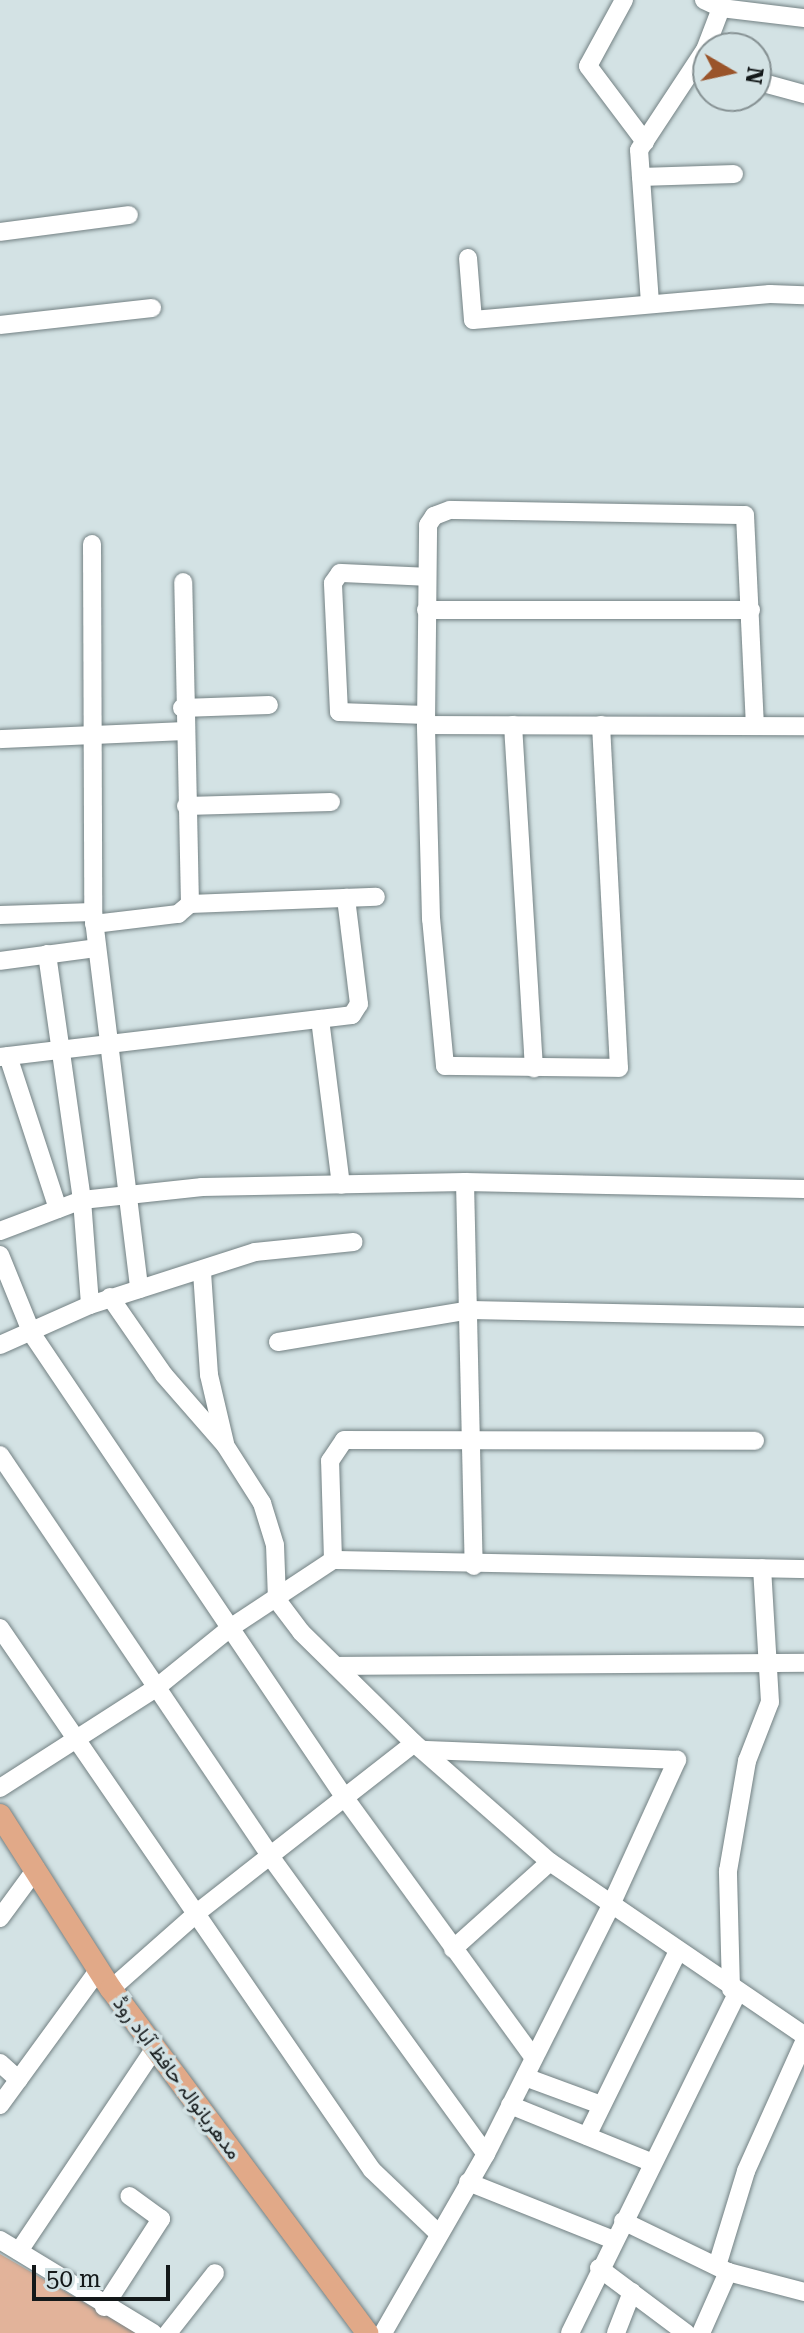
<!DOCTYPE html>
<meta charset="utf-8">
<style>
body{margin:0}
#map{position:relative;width:804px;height:2333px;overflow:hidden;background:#d3e2e4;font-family:"Roboto Serif",Vazirmatn,serif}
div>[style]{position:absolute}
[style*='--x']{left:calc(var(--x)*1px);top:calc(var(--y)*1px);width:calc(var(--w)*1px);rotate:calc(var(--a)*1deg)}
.green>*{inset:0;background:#e2b39a}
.roads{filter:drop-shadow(0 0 2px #738183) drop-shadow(0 0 2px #738183)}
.minor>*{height:18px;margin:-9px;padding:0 9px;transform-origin:9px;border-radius:9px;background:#fff}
.major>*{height:22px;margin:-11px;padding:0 11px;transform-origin:11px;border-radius:11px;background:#e1a988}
span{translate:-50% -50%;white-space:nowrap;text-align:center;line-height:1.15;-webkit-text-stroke:7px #d3e2e4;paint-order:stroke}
.street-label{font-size:20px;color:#131819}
.north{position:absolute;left:692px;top:32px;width:80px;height:80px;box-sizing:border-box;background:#d3e2e4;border:2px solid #869193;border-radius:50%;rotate:99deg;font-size:22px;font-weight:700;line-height:32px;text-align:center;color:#131819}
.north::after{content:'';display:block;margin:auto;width:28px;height:36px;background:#9a542a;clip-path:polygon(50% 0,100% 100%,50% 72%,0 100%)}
.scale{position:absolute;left:32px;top:2265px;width:138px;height:36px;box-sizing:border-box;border:4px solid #131819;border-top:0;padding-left:10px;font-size:24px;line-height:28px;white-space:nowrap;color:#131819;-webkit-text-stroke:6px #d3e2e4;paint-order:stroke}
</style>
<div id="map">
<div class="green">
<i style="clip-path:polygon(0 2254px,137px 2333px,0 2333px)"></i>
</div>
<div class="roads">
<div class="minor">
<i style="--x:624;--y:0;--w:75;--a:118.6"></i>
<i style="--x:588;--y:66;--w:95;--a:53.1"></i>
<i style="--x:704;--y:0;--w:19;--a:25"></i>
<i style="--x:721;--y:8;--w:84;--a:6.9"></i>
<i style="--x:756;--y:81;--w:50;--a:15.2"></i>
<i style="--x:641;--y:177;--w:93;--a:-1.8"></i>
<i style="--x:0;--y:232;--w:130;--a:-7.5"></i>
<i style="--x:468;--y:258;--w:62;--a:85.4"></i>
<i style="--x:473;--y:320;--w:298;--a:-5"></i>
<i style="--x:770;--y:294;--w:34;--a:2"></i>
<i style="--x:650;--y:303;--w:153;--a:-94.1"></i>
<i style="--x:639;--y:150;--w:120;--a:-56.6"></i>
<i style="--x:705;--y:50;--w:45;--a:-69.1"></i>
<i style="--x:0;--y:325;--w:153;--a:-6.4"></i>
<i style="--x:92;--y:544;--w:368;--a:89.8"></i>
<i style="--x:93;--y:912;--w:380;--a:83"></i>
<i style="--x:426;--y:610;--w:325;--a:0"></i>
<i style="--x:182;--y:708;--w:87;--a:-2"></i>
<i style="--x:426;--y:715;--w:87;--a:-178"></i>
<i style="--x:339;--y:712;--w:129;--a:-92.7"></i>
<i style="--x:333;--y:583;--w:12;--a:-55"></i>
<i style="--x:340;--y:573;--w:87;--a:2.6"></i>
<i style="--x:426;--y:725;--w:378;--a:0.2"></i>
<i style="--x:513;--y:725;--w:344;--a:86.5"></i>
<i style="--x:601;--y:725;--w:343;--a:87"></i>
<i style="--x:619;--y:1068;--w:174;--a:-179.3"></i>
<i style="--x:445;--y:1066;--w:148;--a:-95.4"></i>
<i style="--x:431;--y:919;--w:194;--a:-91.5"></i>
<i style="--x:426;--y:725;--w:200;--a:-89.4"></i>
<i style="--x:428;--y:525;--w:11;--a:-56"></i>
<i style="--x:434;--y:516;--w:17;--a:-21"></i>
<i style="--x:450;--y:510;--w:295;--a:1"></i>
<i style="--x:745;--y:515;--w:211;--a:87.3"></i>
<i style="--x:0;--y:739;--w:182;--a:-2.5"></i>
<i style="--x:186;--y:806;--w:145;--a:-1.6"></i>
<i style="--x:190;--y:904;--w:186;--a:-2.2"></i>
<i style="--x:0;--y:915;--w:93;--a:-1.8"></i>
<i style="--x:94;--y:924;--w:85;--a:-6.8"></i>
<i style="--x:178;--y:914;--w:16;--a:-40"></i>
<i style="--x:190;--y:904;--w:322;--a:-91.2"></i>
<i style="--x:47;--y:954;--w:248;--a:81.9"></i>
<i style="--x:82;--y:1200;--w:105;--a:85.6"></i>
<i style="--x:0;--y:961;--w:97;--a:-7.7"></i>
<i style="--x:320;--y:1019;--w:167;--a:82.8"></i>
<i style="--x:8;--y:1056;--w:161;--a:71.9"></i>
<i style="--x:0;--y:1057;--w:354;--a:-6.8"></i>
<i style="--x:352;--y:1015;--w:13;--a:-58"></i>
<i style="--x:359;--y:1004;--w:107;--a:-97"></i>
<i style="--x:465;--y:1182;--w:384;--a:88.7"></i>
<i style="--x:0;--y:1231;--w:88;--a:-20.7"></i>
<i style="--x:82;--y:1200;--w:121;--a:-6.2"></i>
<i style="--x:202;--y:1187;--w:263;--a:-1.1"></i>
<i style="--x:465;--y:1182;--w:339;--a:1.2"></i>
<i style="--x:0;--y:1255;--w:85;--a:67.9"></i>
<i style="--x:32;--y:1334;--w:560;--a:56"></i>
<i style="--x:345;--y:1798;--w:321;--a:54"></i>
<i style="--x:202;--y:1272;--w:103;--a:86.1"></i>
<i style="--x:209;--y:1375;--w:70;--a:76.8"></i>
<i style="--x:110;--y:1297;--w:95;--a:55.3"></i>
<i style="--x:164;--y:1375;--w:93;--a:48.9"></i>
<i style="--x:225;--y:1445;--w:69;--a:57.5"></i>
<i style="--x:262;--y:1503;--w:44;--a:72.8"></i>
<i style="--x:275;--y:1545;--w:55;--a:87.9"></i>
<i style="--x:277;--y:1600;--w:40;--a:53"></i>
<i style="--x:301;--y:1632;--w:158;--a:44.5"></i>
<i style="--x:414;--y:1743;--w:181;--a:41.2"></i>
<i style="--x:550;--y:1862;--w:307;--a:34.3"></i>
<i style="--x:278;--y:1342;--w:196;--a:-9.4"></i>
<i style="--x:471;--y:1310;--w:333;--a:1.2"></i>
<i style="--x:0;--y:1345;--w:98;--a:-24"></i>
<i style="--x:90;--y:1305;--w:173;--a:-17.8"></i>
<i style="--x:255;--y:1252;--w:99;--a:-5.8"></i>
<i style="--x:0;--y:1455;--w:483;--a:56"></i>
<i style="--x:270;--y:1856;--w:368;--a:54.1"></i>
<i style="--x:333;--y:1560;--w:99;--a:-91.7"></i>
<i style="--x:330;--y:1461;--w:25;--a:-56"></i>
<i style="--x:344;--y:1440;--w:411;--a:0.1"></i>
<i style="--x:0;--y:1628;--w:657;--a:55.54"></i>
<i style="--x:372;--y:2170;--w:91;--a:43.7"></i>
<i style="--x:336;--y:1666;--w:468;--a:-0.4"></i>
<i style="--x:0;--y:1788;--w:185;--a:-32.7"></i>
<i style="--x:156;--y:1688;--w:95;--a:-39"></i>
<i style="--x:230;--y:1628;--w:123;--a:-33.4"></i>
<i style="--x:333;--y:1560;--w:471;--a:1.1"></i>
<i style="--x:0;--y:1918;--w:61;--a:-53.7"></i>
<i style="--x:453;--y:1949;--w:130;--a:-41.9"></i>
<i style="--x:111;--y:1989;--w:116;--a:-41.5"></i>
<i style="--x:198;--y:1912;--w:274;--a:-38"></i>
<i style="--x:731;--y:1989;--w:118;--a:-91.5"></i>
<i style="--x:728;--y:1871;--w:112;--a:-80.2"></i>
<i style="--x:747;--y:1761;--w:63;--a:-68.7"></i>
<i style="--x:770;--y:1702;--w:134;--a:-93.4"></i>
<i style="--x:0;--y:2063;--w:25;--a:42"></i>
<i style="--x:525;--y:2077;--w:81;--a:20.2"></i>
<i style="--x:0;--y:2105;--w:168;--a:-53.9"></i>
<i style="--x:510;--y:2105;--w:154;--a:22.1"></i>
<i style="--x:587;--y:2136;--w:204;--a:-63.8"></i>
<i style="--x:468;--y:2182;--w:157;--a:21.7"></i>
<i style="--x:623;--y:2221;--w:117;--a:25.9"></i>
<i style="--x:728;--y:2272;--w:79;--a:14.7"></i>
<i style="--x:0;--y:2240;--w:179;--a:31.3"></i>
<i style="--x:19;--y:2251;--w:244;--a:-56.2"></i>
<i style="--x:717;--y:2266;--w:99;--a:-73"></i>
<i style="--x:746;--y:2171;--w:141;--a:-65.8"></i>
<i style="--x:599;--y:2268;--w:109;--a:36.8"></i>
<i style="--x:104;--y:2307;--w:105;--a:-57.1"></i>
<i style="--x:161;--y:2219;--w:39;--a:-144"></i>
<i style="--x:168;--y:2333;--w:76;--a:-51.9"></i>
<i style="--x:383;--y:2333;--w:207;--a:-60.1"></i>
<i style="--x:486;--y:2154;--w:276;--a:-63.3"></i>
<i style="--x:610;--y:1907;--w:162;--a:-65.5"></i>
<i style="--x:677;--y:1760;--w:254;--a:-177.7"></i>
<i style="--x:570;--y:2333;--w:379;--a:-63.8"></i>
<i style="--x:616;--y:2333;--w:44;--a:-68.7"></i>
<i style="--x:701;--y:2333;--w:67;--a:-66.1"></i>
</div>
<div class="major">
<i style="--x:0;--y:1815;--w:206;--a:57.5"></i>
<i style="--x:111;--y:1989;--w:429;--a:53.3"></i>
</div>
</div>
<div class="street-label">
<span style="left:177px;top:2078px;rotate:53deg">مدھریانوالہ حافظ آباد روڈ</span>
</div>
<div class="north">N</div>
<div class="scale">50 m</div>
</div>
